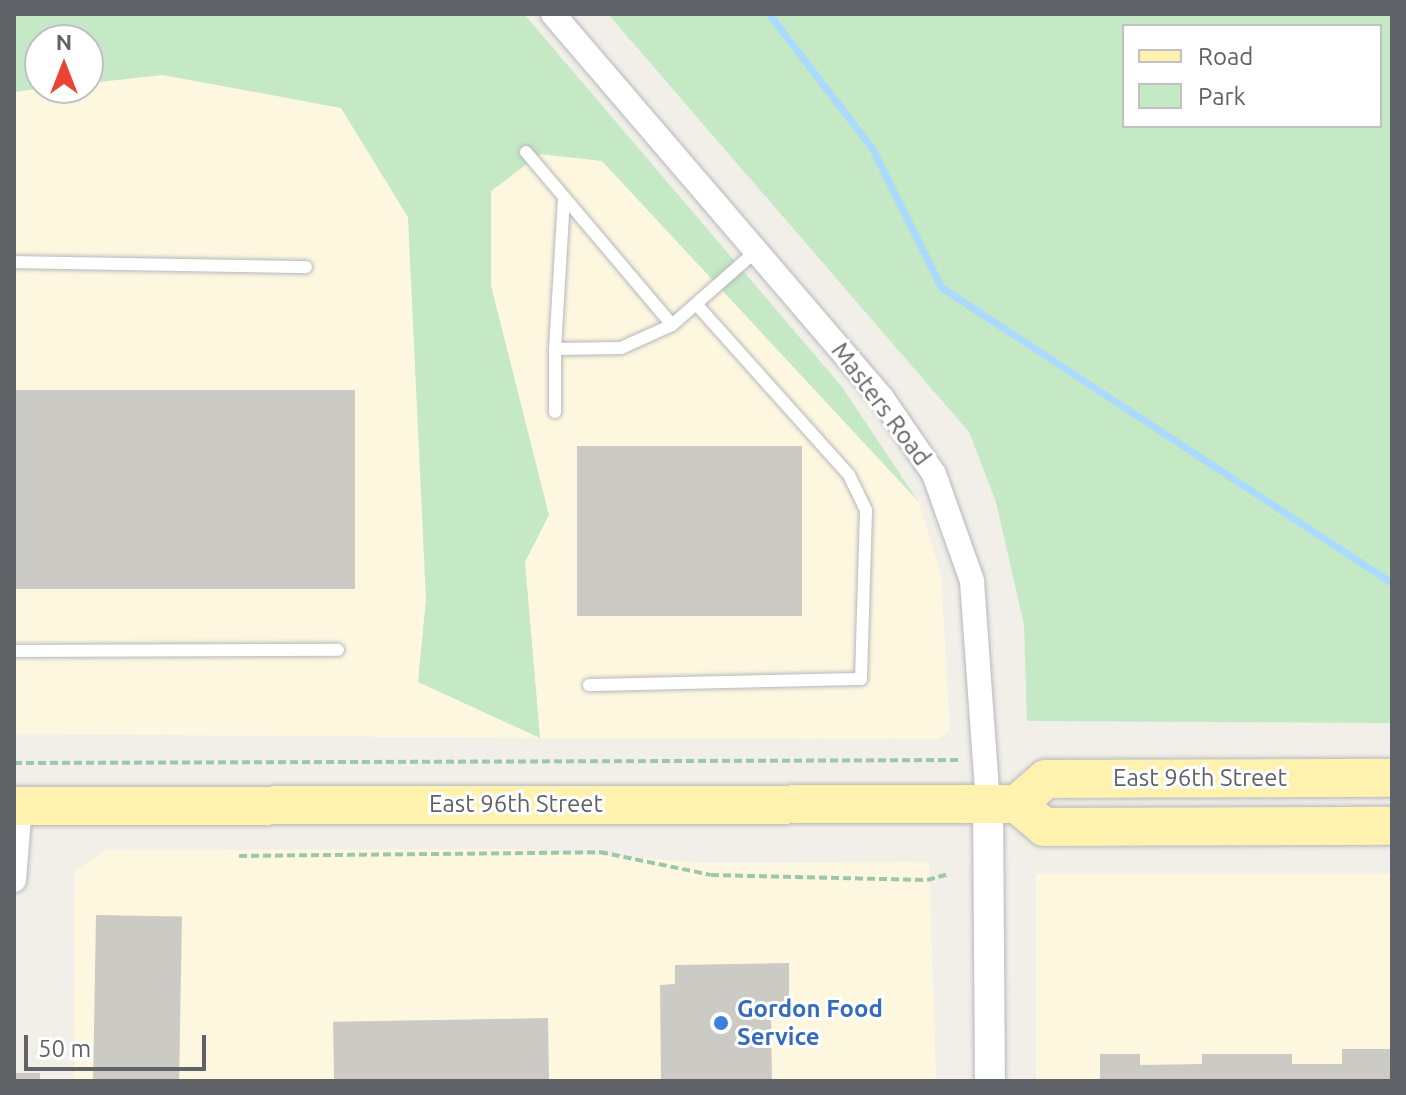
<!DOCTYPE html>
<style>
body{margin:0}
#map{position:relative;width:1406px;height:1095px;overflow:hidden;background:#f1efe8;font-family:Ubuntu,sans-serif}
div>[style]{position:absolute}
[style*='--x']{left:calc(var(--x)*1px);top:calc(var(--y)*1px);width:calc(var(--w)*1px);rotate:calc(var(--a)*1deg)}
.commercial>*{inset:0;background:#fef7e0;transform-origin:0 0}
.green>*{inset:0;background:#c5e8c5}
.stream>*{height:7px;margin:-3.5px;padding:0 3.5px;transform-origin:3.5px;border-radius:3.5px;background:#aadaff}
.building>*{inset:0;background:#cccac5;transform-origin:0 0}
.path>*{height:4px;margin-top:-2px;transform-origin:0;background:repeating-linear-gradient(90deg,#9cc7a9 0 8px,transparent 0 12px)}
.roads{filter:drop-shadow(0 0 2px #b5b8bc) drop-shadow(0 0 2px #b5b8bc)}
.service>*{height:12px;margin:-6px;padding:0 6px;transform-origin:6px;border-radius:6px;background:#fff}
.minor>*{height:24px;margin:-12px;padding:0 12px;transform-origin:12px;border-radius:12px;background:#fff}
.tertiary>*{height:30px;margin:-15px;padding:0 15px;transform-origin:15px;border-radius:15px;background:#fff}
.primary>*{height:38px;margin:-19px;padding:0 19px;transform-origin:19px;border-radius:19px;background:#fff2af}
.dots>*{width:22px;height:22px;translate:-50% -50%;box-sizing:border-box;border:4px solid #fff;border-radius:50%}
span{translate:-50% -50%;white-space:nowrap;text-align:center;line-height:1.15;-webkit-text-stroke:6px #fff;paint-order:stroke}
.street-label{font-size:24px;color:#5f6368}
.shop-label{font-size:24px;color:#366cbe;font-weight:700}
.left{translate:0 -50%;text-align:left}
.frame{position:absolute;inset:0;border:16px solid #5f6368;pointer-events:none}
.legend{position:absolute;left:1122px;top:24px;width:260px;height:104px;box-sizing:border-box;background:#fff;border:2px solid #bfc1c3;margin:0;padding:10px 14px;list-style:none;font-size:24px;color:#5f6368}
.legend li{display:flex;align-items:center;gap:16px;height:40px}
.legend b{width:40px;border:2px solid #bfc1c3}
.north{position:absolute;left:24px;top:24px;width:80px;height:80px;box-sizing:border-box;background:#fff;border:2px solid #bfc1c3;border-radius:50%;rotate:0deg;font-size:22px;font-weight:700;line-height:32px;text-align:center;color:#5f6368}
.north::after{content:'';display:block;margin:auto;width:28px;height:36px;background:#ea4335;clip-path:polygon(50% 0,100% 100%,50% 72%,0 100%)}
.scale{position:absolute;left:24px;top:1035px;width:182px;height:36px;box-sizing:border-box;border:4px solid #5f6368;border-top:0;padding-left:10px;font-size:24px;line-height:28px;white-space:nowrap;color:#5f6368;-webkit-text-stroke:6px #fff;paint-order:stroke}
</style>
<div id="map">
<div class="commercial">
<i style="clip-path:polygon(163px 75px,341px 108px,408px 218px,426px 599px,418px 682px,540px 737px,525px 562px,548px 515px,491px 286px,491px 191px,540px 154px,602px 161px,918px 501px,941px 575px,950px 730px,939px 739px,540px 738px,14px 734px,14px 92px)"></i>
<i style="clip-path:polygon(518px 849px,704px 863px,929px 862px,936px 1081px,74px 1081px,75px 871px,105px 850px)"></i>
<i style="left:1392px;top:874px;width:207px;height:356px;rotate:90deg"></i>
</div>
<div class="green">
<i style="clip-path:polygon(14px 14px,524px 14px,842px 387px,918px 501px,602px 161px,540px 154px,491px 191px,491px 286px,549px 515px,525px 562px,540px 738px,418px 682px,426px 599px,408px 217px,341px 108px,163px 75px,88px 83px,88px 40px,40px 40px,40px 88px,46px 88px,14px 92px)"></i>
<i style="clip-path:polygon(evenodd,608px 14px,1392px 14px,1392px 723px,1027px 721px,1024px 625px,996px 502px,969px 432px,608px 14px,1124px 26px,1380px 26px,1380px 126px,1124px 126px,1124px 26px)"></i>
</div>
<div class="stream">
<i style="--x:769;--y:14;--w:169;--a:52.5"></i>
<i style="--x:872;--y:148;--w:155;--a:63.6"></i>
<i style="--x:941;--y:287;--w:539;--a:33.28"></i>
</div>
<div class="building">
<i style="left:14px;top:390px;width:341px;height:199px"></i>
<i style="left:802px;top:446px;width:170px;height:225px;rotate:90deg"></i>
<i style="left:96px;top:915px;width:86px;height:166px;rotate:1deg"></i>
<i style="clip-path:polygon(789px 963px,789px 1012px,771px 1012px,772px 1081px,661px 1081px,660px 985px,675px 984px,675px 965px)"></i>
<i style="left:548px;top:1018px;width:63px;height:215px;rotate:89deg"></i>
<i style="clip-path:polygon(1342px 1049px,1392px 1049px,1392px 1081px,1100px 1081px,1100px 1054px,1140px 1054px,1140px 1065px,1202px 1064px,1202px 1054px,1292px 1054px,1292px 1064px,1342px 1064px)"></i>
<i style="left:14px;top:1073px;width:26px;height:8px"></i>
</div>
<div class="path">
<i style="--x:14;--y:763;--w:948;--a:-0.18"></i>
<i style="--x:239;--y:856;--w:361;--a:-0.6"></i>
<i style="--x:600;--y:852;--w:113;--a:11.7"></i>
<i style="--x:711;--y:875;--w:216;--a:1.3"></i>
<i style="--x:927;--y:880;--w:24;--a:-15"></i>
</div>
<div class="roads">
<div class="service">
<i style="--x:526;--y:152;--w:226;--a:49.8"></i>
<i style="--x:564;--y:198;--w:151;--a:93.4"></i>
<i style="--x:555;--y:349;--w:66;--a:-0.9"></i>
<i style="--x:621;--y:348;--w:56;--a:-24.3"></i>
<i style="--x:672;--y:325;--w:112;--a:-41.4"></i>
<i style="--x:14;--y:262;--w:292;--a:1"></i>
<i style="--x:555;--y:349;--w:63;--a:90"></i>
<i style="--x:14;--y:651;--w:324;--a:-0.2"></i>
<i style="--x:589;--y:685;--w:272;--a:-1.3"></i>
<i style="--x:861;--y:679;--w:169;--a:-88.3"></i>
<i style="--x:866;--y:510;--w:39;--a:-116"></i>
<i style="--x:849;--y:475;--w:227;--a:-131.8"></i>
</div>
<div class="minor">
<i style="--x:553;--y:14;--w:506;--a:49.41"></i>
<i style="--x:882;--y:398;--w:92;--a:55.6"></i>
<i style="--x:934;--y:474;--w:114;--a:70.4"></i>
<i style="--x:972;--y:581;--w:224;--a:85.9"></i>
<i style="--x:14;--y:880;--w:74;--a:-85.4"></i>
</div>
<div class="tertiary">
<i style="--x:988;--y:804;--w:277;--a:89.6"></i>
</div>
<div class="primary">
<i style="--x:1017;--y:804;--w:38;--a:-41"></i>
<i style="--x:1046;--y:779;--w:346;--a:-0.2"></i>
<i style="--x:14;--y:806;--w:1003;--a:-0.11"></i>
<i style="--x:1017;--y:804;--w:35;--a:40"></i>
<i style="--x:1044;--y:827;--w:348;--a:-0.2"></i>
</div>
</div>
<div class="dots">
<i style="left:721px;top:1023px;background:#3f7fe0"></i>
</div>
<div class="street-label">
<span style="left:881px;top:404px;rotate:53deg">Masters Road</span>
<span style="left:1200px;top:778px">East 96th Street</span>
<span style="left:516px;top:804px">East 96th Street</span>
</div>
<div class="shop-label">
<span class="left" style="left:737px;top:1023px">Gordon Food<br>Service</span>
</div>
<div class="frame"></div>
<ul class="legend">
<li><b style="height:10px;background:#fff2af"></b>Road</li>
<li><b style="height:22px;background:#c5e8c5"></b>Park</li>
</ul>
<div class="north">N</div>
<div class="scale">50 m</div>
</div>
